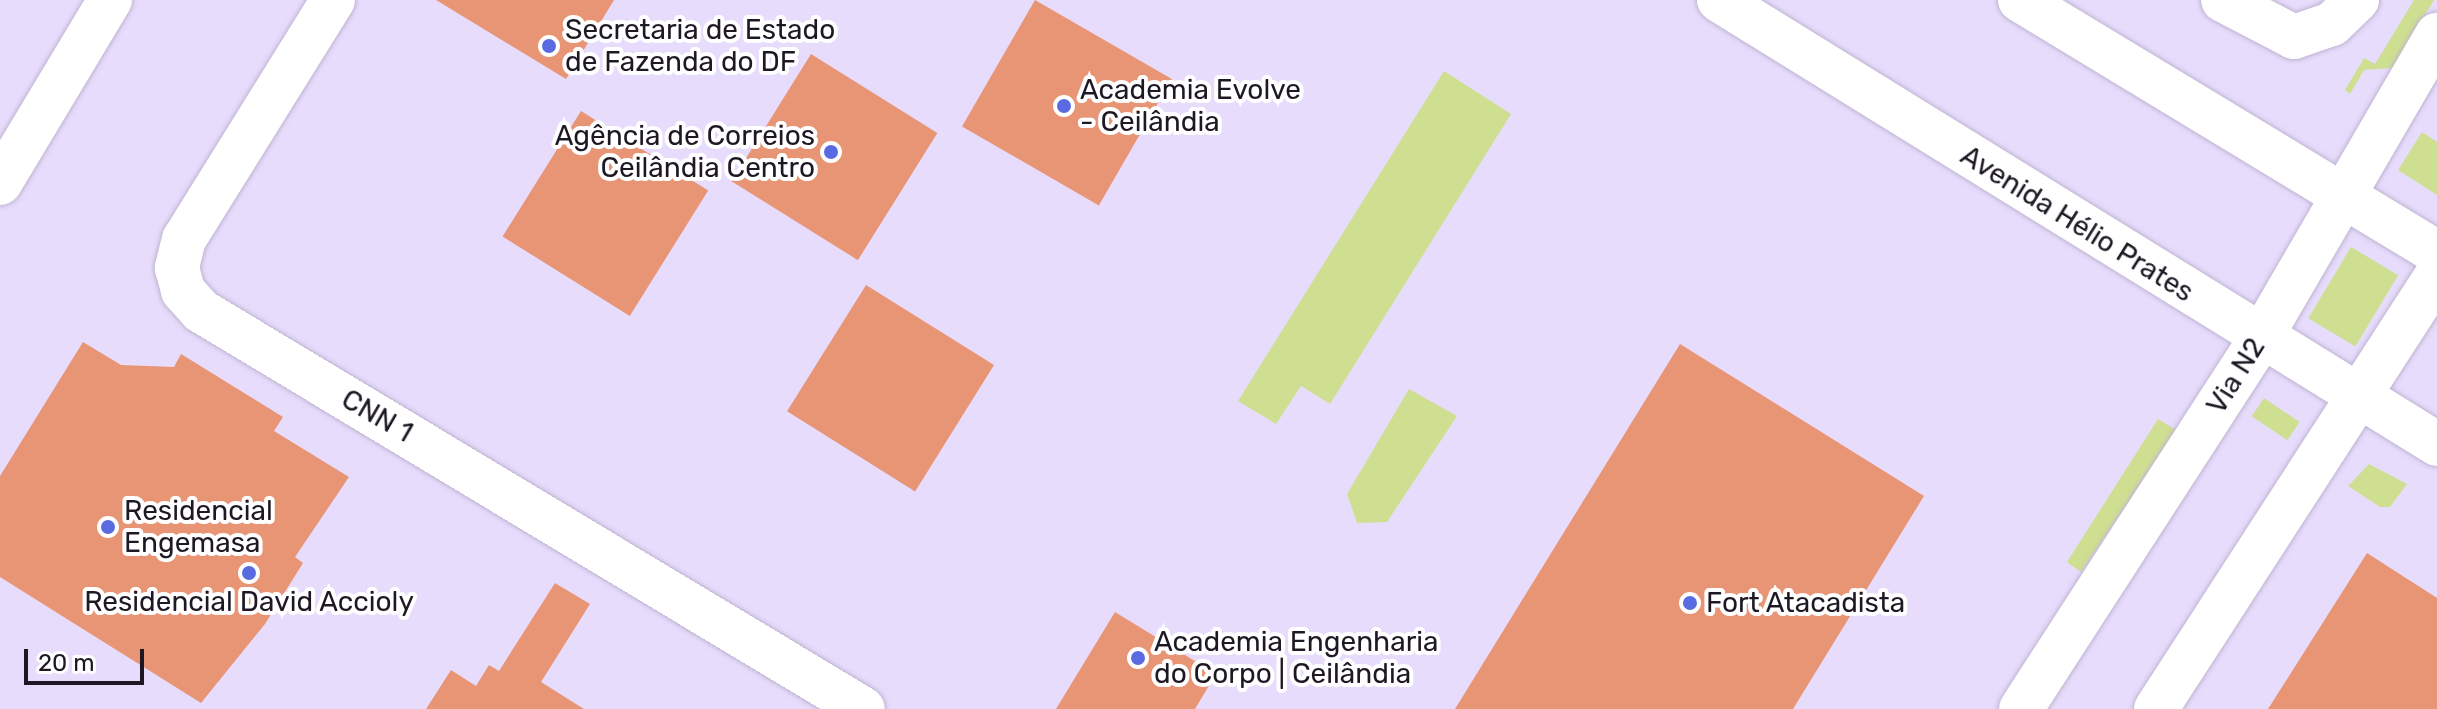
<!DOCTYPE html>
<meta charset="utf-8">
<style>
body{margin:0}
#map{position:relative;width:2437px;height:709px;overflow:hidden;background:#e8dcfc;font-family:Rubik,sans-serif}
div>[style]{position:absolute}
[style*='--x']{left:calc(var(--x)*1px);top:calc(var(--y)*1px);width:calc(var(--w)*1px);rotate:calc(var(--a)*1deg)}
.green>*{inset:0;background:#cfdf91;transform-origin:0 0}
.building>*{inset:0;background:#e89576;transform-origin:0 0}
.roads{filter:drop-shadow(0 0 2px #bfb4d2) drop-shadow(0 0 2px #bfb4d2)}
.minor>*{height:44px;margin:-22px;padding:0 22px;transform-origin:22px;border-radius:22px;background:#fff}
.tertiary>*{height:44px;margin:-22px;padding:0 22px;transform-origin:22px;border-radius:22px;background:#fff}
.secondary>*{height:44px;margin:-22px;padding:0 22px;transform-origin:22px;border-radius:22px;background:#fff}
.primary>*{height:44px;margin:-22px;padding:0 22px;transform-origin:22px;border-radius:22px;background:#fff}
.dots>*{width:22px;height:22px;translate:-50% -50%;box-sizing:border-box;border:4px solid #fff;border-radius:50%}
span{translate:-50% -50%;white-space:nowrap;text-align:center;line-height:1.15;-webkit-text-stroke:8px #fff;paint-order:stroke}
.poi-label{font-size:28px;color:#1d1823}
.left{translate:0 -50%;text-align:left}
.right{translate:-100% -50%;text-align:right}
.street-label{font-size:28px;color:#1d1823}
.scale{position:absolute;left:24px;top:649px;width:120px;height:36px;box-sizing:border-box;border:4px solid #1d1823;border-top:0;padding-left:10px;font-size:24px;line-height:28px;white-space:nowrap;color:#1d1823;-webkit-text-stroke:6px #fff;paint-order:stroke}
</style>
<div id="map">
<div class="green">
<i style="clip-path:polygon(2414px 0,2434px 0,2393px 68px,2364px 70px,2350px 94px,2345px 90px,2364px 58px,2375px 64px)"></i>
<i style="clip-path:polygon(1444px 71px,1511px 114px,1330px 404px,1301px 386px,1276px 424px,1238px 401px)"></i>
<i style="clip-path:polygon(2422px 132px,2437px 142px,2437px 195px,2398px 170px)"></i>
<i style="left:2351px;top:247px;width:55px;height:83px;rotate:31deg"></i>
<i style="clip-path:polygon(1409px 389px,1457px 416px,1387px 522px,1357px 523px,1347px 494px)"></i>
<i style="left:2264px;top:398px;width:43px;height:22px;rotate:34deg"></i>
<i style="clip-path:polygon(2158px 419px,2176px 430px,2081px 572px,2067px 562px)"></i>
<i style="clip-path:polygon(2369px 464px,2407px 484px,2390px 507px,2380px 507px,2348px 486px)"></i>
</div>
<div class="building">
<i style="clip-path:polygon(436px 0,614px 0,566px 79px)"></i>
<i style="left:1035px;top:0;width:158px;height:146px;rotate:30deg"></i>
<i style="left:811px;top:54px;width:149px;height:150px;rotate:32deg"></i>
<i style="left:581px;top:111px;width:150px;height:148px;rotate:32deg"></i>
<i style="left:866px;top:285px;width:151px;height:149px;rotate:32deg"></i>
<i style="clip-path:polygon(83px 342px,121px 365px,174px 367px,181px 354px,283px 417px,274px 431px,349px 477px,295px 557px,303px 563px,265px 624px,201px 703px,0 577px,0 476px)"></i>
<i style="clip-path:polygon(1680px 344px,1924px 496px,1793px 709px,1455px 709px)"></i>
<i style="clip-path:polygon(2367px 553px,2437px 598px,2437px 709px,2268px 709px)"></i>
<i style="clip-path:polygon(555px 583px,590px 604px,541px 682px,584px 709px,426px 709px,451px 670px,476px 686px,489px 665px,499px 671px)"></i>
<i style="clip-path:polygon(1115px 612px,1216px 674px,1195px 709px,1056px 709px)"></i>
</div>
<div class="roads">
<div class="minor">
<i style="--x:333;--y:0;--w:282;--a:121.9"></i>
<i style="--x:184;--y:239;--w:30;--a:104"></i>
<i style="--x:177;--y:268;--w:24;--a:75"></i>
<i style="--x:183;--y:291;--w:27;--a:48"></i>
<i style="--x:201;--y:311;--w:772;--a:31.01"></i>
<i style="--x:2223;--y:0;--w:80;--a:27.5"></i>
<i style="--x:2294;--y:37;--w:40;--a:-18.9"></i>
<i style="--x:2332;--y:24;--w:35;--a:-44"></i>
</div>
<div class="tertiary">
<i style="--x:0;--y:183;--w:214;--a:-59"></i>
</div>
<div class="secondary">
<i style="--x:2021;--y:709;--w:440;--a:-57.1"></i>
<i style="--x:2260;--y:339;--w:352;--a:-59.8"></i>
<i style="--x:2156;--y:709;--w:517;--a:-57.08"></i>
</div>
<div class="primary">
<i style="--x:1719;--y:0;--w:844;--a:31.73"></i>
<i style="--x:2020;--y:0;--w:488;--a:31.2"></i>
</div>
</div>
<div class="dots">
<i style="left:549px;top:46px;background:#5a6be2"></i>
<i style="left:1064px;top:106px;background:#5a6be2"></i>
<i style="left:831px;top:152px;background:#5a6be2"></i>
<i style="left:108px;top:527px;background:#5a6be2"></i>
<i style="left:249px;top:573px;background:#5a6be2"></i>
<i style="left:1690px;top:603px;background:#5a6be2"></i>
<i style="left:1138px;top:658px;background:#5a6be2"></i>
</div>
<div class="poi-label">
<span class="left" style="left:565px;top:46px">Secretaria de Estado<br>de Fazenda do DF</span>
<span class="left" style="left:1080px;top:106px">Academia Evolve<br>- Ceilândia</span>
<span class="right" style="left:815px;top:152px">Agência de Correios<br>Ceilândia Centro</span>
<span class="left" style="left:124px;top:527px">Residencial<br>Engemasa</span>
<span style="left:249px;top:602px">Residencial David Accioly</span>
<span class="left" style="left:1706px;top:603px">Fort Atacadista</span>
<span class="left" style="left:1154px;top:658px">Academia Engenharia<br>do Corpo | Ceilândia</span>
</div>
<div class="street-label">
<span style="left:2077px;top:224px;rotate:32deg">Avenida Hélio Prates</span>
<span style="left:2236px;top:376px;rotate:-58deg">Via N2</span>
<span style="left:377px;top:416px;rotate:30deg">CNN 1</span>
</div>
<div class="scale">20 m</div>
</div>
